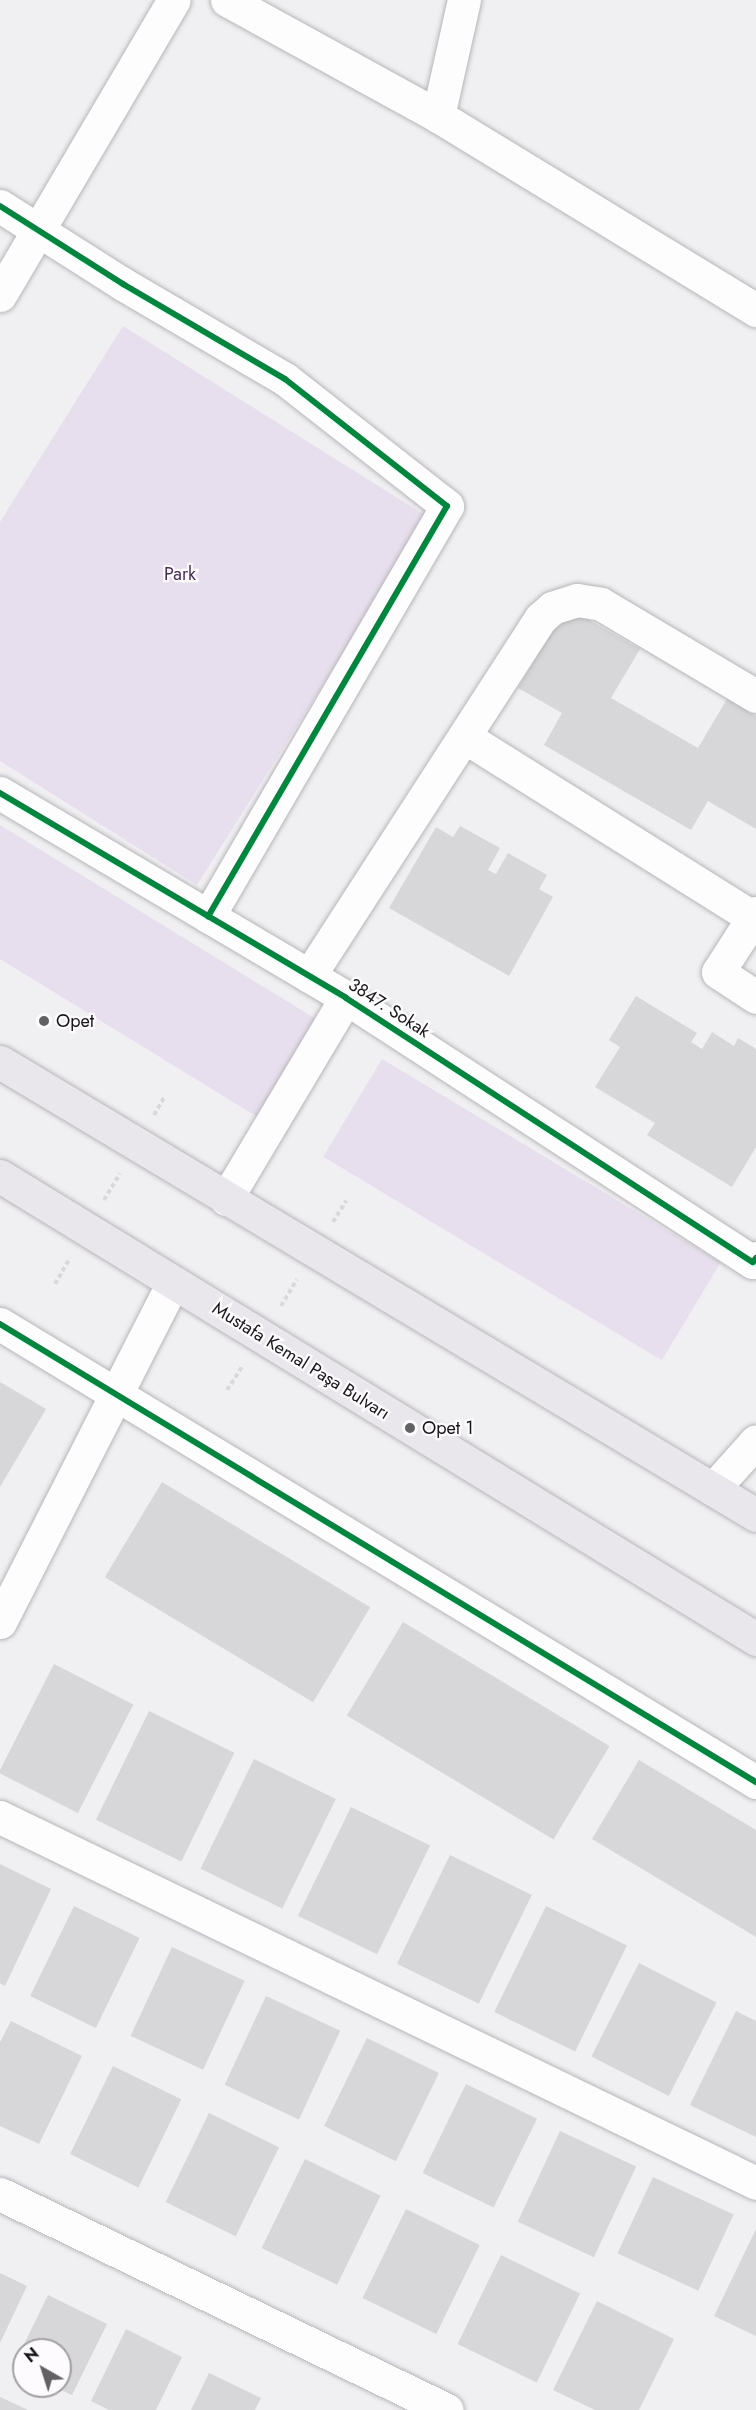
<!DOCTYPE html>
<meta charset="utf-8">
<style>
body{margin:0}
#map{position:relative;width:756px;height:2410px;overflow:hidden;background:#f0eff2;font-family:Jost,sans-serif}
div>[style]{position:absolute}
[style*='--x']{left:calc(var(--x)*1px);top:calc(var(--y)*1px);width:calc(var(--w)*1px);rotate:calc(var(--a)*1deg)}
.green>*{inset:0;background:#e7dfed;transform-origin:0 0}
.building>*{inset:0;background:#d7d6d8;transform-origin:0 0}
.path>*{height:4px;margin-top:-2px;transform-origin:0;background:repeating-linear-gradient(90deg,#d9d9d9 0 4.5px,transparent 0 7.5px)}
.roads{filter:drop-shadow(0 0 2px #b7b6b8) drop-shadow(0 0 2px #b7b6b8)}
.minor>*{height:33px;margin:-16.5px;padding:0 16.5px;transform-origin:16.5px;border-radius:16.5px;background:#fdfdfd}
.major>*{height:33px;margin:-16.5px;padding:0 16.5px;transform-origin:16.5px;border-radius:16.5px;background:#eae7ec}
.cycleway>*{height:6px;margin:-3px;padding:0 3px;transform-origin:3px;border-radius:3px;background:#00873e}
.dots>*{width:16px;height:16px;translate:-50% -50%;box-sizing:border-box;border:3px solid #fdfbfe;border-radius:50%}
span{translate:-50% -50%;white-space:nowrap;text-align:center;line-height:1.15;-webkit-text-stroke:4.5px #fdfbfe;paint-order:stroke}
.park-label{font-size:18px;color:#462a57}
.street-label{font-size:18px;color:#161517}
.poi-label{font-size:18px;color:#161517}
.left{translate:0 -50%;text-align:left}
.north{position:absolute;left:12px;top:2338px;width:60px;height:60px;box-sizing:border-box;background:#fdfbfe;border:2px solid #a19fa2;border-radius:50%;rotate:321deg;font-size:16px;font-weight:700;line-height:24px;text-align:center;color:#161517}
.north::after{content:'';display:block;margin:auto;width:21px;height:27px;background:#626164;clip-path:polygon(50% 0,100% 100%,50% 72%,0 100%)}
</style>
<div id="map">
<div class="green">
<i style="clip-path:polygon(123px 326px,428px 517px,197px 885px,0 761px,0 522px)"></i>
<i style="clip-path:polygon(0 825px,324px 1024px,264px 1121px,0 959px)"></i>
<i style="left:382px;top:1059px;width:395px;height:114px;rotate:31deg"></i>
</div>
<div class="building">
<i style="clip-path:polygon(566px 607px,640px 649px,611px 698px,698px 748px,727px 699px,756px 716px,756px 829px,708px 801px,691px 830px,544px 745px,562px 713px,518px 688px)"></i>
<i style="clip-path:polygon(460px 826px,500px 848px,488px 870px,496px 874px,508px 853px,547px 875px,539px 889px,553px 897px,509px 976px,389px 908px,436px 827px,453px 837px)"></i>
<i style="clip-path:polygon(636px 996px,697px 1033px,691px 1042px,702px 1049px,712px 1032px,734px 1046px,738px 1038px,756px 1049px,756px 1147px,732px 1187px,647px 1135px,655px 1123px,595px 1087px,620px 1047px,609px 1040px)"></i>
<i style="clip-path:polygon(0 1382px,46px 1409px,0 1487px)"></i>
<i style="left:162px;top:1482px;width:243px;height:111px;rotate:31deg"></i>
<i style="left:403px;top:1622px;width:241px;height:109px;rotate:31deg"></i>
<i style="left:54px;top:1664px;width:89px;height:122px;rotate:27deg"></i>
<i style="left:149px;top:1711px;width:95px;height:121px;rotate:26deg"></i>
<i style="left:254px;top:1759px;width:91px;height:122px;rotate:26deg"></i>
<i style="clip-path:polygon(639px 1760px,756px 1830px,756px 1937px,592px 1839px)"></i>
<i style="left:351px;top:1807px;width:88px;height:121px;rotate:26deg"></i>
<i style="left:450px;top:1855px;width:91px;height:121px;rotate:26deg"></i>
<i style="clip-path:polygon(0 1864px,51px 1889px,5px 1986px,0 1983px)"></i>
<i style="left:74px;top:1906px;width:73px;height:100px;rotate:26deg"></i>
<i style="left:546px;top:1906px;width:90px;height:118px;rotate:26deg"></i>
<i style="left:172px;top:1947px;width:80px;height:98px;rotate:25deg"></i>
<i style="left:639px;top:1963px;width:87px;height:105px;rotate:27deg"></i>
<i style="left:266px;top:1996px;width:82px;height:98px;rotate:25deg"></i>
<i style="clip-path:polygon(736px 2011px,756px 2021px,756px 2137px,690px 2105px)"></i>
<i style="clip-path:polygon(11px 2021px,82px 2056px,39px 2144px,0 2126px,0 2042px)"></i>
<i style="left:367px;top:2038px;width:80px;height:98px;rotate:26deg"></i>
<i style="left:113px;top:2066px;width:76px;height:98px;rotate:26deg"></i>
<i style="left:466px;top:2084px;width:79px;height:99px;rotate:26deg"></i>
<i style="left:209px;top:2113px;width:78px;height:99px;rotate:26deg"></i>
<i style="left:560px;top:2131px;width:84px;height:100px;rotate:25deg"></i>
<i style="left:305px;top:2159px;width:84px;height:99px;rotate:26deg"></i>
<i style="left:653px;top:2177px;width:89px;height:84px;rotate:25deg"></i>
<i style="left:406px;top:2209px;width:82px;height:99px;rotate:26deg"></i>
<i style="clip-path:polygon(756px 2229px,756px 2336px,714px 2316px)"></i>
<i style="left:501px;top:2255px;width:88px;height:99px;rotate:26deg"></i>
<i style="clip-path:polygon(0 2273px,27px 2286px,0 2343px)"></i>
<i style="clip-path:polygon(48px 2295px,107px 2324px,72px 2395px,52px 2386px,60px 2386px,60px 2350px,24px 2350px,24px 2373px,13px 2367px)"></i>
<i style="clip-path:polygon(597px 2301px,674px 2339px,639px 2410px,595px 2410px,553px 2390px)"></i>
<i style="clip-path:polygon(126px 2329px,182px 2357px,156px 2410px,109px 2410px,91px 2401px)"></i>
<i style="clip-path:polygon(209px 2373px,261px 2398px,255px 2410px,191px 2410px)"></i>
<i style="clip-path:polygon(0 2397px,28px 2410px,0 2410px)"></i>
</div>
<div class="path">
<i style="--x:154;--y:1115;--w:22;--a:-60"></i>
<i style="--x:104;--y:1200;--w:31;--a:-59"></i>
<i style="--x:333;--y:1222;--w:25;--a:-58"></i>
<i style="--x:55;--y:1284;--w:30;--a:-60"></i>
<i style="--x:281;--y:1306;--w:31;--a:-59"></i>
<i style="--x:227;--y:1390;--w:30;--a:-57"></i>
</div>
<div class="roads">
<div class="minor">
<i style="--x:227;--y:0;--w:241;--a:28.8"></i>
<i style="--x:438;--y:116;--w:373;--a:31.4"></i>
<i style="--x:438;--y:116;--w:119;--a:-77.4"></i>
<i style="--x:0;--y:206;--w:146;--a:32.4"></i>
<i style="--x:123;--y:284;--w:188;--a:30.4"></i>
<i style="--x:285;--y:379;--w:206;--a:38.1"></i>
<i style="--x:447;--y:506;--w:475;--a:120.2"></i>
<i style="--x:0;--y:295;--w:342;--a:-59.5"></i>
<i style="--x:465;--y:737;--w:340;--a:32.1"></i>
<i style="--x:0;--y:793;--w:402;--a:30.6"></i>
<i style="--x:346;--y:998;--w:485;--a:33"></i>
<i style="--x:753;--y:1262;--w:5;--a:-53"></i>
<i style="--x:756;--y:913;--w:70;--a:122.8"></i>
<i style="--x:718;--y:972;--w:45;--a:33.3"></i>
<i style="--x:309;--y:976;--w:427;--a:-57.1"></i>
<i style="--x:541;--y:618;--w:15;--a:-42"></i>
<i style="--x:552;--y:608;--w:26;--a:-18"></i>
<i style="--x:577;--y:600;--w:24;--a:9"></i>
<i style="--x:601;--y:604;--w:180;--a:30.7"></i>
<i style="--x:226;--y:1199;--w:234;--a:-59.2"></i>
<i style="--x:0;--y:1324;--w:884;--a:31.21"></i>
<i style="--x:713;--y:1489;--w:64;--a:-48.1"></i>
<i style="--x:0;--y:1622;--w:381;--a:-63"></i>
<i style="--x:0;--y:1817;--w:840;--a:25.83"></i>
<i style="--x:0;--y:2194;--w:496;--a:25.8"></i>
</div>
<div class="major">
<i style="--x:0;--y:1062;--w:881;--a:30.93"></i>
<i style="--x:0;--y:1176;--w:887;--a:31.48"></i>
</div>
</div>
<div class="cycleway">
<i style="--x:0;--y:206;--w:146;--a:32.4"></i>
<i style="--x:123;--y:284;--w:188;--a:30.4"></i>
<i style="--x:285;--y:379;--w:206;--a:38.1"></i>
<i style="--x:447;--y:506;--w:475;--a:120.2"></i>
<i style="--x:0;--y:793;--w:402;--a:30.6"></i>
<i style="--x:346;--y:998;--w:485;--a:33"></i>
<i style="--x:753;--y:1262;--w:5;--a:-53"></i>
<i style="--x:0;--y:1324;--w:884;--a:31.21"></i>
</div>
<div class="dots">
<i style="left:44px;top:1021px;background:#626164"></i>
<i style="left:410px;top:1428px;background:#626164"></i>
</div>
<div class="park-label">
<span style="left:180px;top:574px">Park</span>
</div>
<div class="street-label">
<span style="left:389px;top:1008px;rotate:33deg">3847. Sokak</span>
<span style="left:301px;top:1361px;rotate:32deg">Mustafa Kemal Paşa Bulvarı</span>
</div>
<div class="poi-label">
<span class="left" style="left:56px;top:1021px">Opet</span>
<span class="left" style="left:422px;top:1428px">Opet 1</span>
</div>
<div class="north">N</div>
</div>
